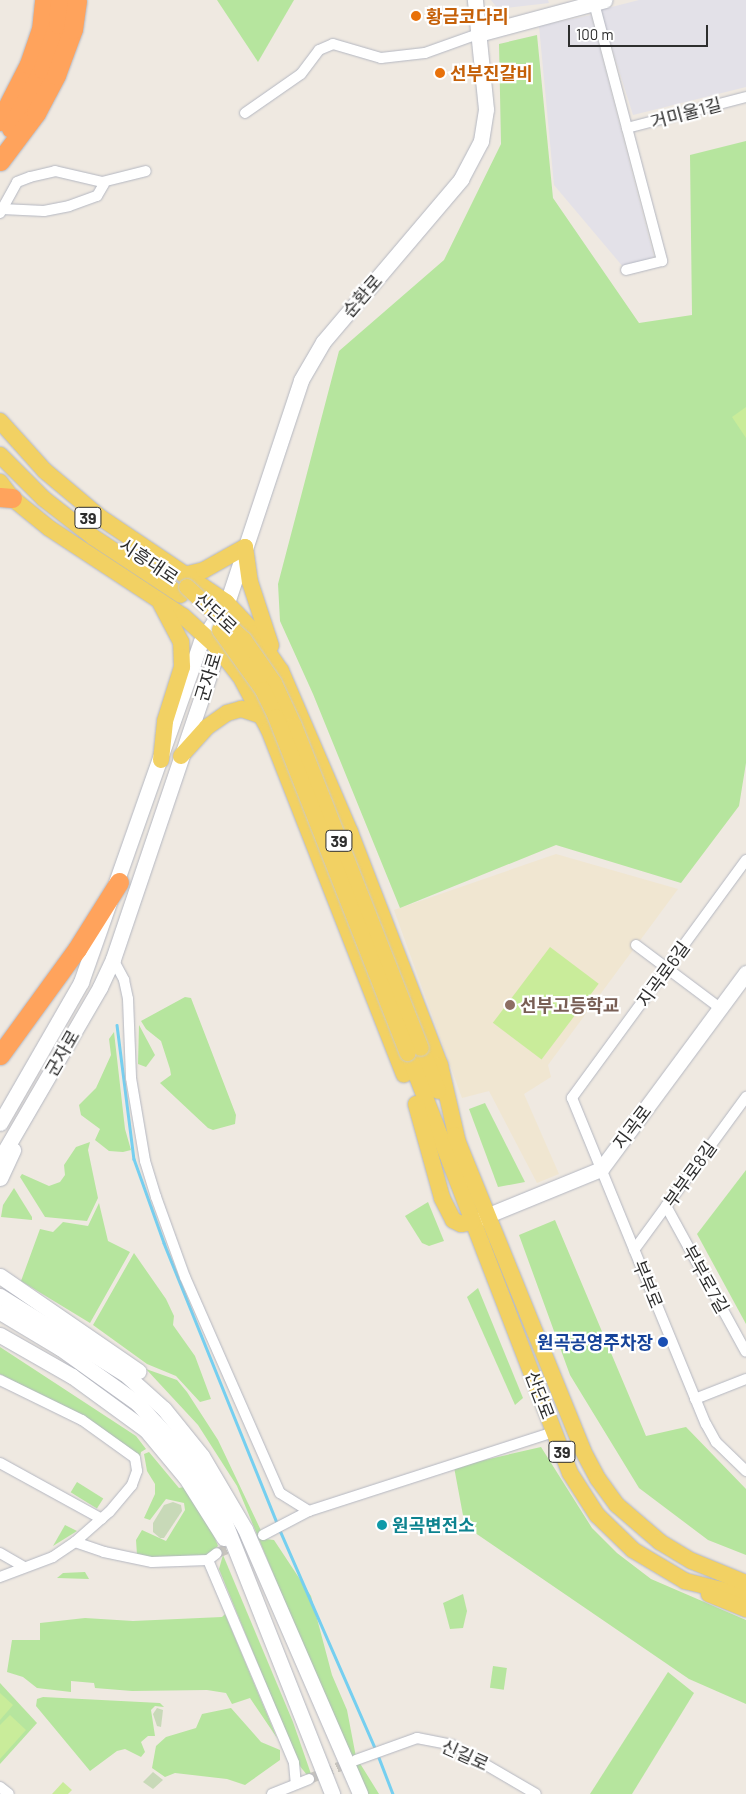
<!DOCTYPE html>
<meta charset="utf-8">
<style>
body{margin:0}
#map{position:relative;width:746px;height:1794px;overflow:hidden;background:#efe9e1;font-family:Barlow,"Noto Sans KR",sans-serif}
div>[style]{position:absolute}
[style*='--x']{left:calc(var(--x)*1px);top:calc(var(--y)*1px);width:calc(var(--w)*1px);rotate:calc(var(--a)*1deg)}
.industrial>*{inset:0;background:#e3e1e8}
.education>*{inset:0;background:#f0e6d1}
.green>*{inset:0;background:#b6e59e;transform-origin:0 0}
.cemetery>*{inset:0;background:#c8d9b8}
.pitch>*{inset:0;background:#c9ec9a;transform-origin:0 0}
.stream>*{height:2.5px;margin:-1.25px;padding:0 1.25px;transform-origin:1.25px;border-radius:1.25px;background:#75cff0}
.street-tunnel>*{height:10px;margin-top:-5px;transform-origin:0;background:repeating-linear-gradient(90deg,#c8c4bd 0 10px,transparent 0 15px)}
.roads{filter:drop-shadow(0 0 1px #b4b7c1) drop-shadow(0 0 1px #b4b7c1)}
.street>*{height:10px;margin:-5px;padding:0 5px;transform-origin:5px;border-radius:5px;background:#fff}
.secondary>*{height:15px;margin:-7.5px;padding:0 7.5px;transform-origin:7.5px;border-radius:7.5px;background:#fff}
.primary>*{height:16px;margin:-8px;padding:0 8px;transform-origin:8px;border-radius:8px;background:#f2d163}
.highway>*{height:19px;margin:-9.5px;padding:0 9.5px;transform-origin:9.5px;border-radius:9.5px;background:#ffa35c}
.bridges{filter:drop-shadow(0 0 1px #c9c9c9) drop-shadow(0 0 1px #c9c9c9)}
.primary-bridge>*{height:16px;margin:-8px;padding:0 8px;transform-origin:8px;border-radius:8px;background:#f2d163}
.dots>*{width:14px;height:14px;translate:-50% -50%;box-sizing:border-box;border:2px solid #fff;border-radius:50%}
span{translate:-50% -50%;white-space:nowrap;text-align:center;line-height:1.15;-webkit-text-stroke:4.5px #fff;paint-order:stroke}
.shield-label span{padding:1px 4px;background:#fff;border:1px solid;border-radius:4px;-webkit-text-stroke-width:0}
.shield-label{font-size:16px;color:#2e2e2e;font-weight:700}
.food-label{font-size:18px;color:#c56008;font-weight:700}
.left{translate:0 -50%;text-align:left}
.street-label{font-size:18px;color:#2e2e2e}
.education-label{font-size:18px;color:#785e54;font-weight:700}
.transit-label{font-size:18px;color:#164399;font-weight:700}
.right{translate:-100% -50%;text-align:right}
.culture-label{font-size:18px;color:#0d838f;font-weight:700}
.scale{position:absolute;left:568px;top:25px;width:140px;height:22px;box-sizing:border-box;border:2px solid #2e2e2e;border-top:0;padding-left:6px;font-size:15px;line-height:18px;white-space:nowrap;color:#2e2e2e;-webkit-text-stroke:4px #fff;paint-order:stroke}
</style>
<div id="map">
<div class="industrial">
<i style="clip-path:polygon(491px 0,548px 0,549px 3px,498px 9px)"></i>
<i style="clip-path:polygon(639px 0,746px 0,746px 87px,633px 115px,600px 10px)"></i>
<i style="clip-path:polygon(591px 15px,654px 257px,624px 268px,554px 185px,539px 26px)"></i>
</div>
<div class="education">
<i style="clip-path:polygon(556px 854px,678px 889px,548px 1065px,551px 1077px,524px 1094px,559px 1174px,537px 1183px,489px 1091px,462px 1098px,394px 910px)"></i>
</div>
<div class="green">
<i style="clip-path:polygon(217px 0,294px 0,258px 62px)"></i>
<i style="clip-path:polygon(537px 35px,553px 198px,639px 323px,692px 315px,690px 155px,746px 141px,746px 763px,739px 806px,681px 883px,556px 845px,400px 908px,313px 694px,280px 621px,278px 584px,339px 351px,444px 260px,501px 144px,499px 44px)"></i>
<i style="clip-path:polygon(185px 997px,191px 998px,236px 1115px,235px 1124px,213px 1130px,208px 1128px,160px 1083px,171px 1075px,170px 1069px,161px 1041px,146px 1029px,141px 1021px)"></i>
<i style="clip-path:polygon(139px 1025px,155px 1055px,146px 1067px,138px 1064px)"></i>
<i style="clip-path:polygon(114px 1032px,125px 1129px,131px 1150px,123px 1152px,109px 1151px,95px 1140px,100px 1129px,81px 1115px,79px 1105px,96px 1088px,111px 1055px,109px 1039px)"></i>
<i style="clip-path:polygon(485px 1103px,525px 1182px,498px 1187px,469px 1109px)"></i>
<i style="clip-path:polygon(90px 1142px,88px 1150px,98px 1198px,87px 1221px,45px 1217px,20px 1177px,22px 1174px,49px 1186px,60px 1182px,65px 1175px,64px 1165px,76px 1147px)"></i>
<i style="clip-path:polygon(746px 1170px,746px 1324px,697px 1234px)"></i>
<i style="clip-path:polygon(14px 1188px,32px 1217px,32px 1220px,1px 1217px,3px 1205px)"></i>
<i style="clip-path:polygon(428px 1202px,444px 1241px,429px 1246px,422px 1243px,405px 1216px)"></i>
<i style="clip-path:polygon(99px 1203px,108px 1241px,130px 1252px,90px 1323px,21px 1281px,40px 1229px,53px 1232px,63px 1222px,88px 1226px)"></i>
<i style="clip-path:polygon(555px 1220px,646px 1436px,686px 1427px,746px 1489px,746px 1555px,708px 1540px,639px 1488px,570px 1375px,519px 1235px)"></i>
<i style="clip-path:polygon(134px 1253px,166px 1299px,174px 1316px,173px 1325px,195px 1356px,211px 1399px,200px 1402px,176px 1376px,147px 1364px,93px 1325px)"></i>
<i style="clip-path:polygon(478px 1288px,523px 1398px,515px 1405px,467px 1297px)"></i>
<i style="clip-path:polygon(0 1347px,136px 1436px,146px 1449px,141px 1452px,140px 1457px,94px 1423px,0 1374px)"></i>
<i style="clip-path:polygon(146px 1369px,177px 1380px,187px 1392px,218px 1440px,265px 1539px,274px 1540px,311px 1596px,332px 1675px,347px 1710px,356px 1757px,379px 1794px,364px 1794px,237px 1486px,198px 1425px)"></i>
<i style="clip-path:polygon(541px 1447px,592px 1528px,617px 1553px,651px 1579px,746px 1620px,746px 1704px,689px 1679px,465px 1526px,454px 1467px)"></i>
<i style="clip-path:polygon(149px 1452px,179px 1488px,184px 1487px,213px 1533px,218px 1546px,207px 1555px,147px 1558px,137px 1555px,136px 1540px,142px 1530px,166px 1541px,185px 1510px,184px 1503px,166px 1499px,150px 1520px,144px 1518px,155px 1494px,155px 1484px,147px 1471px,144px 1454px)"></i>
<i style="left:77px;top:1482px;width:31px;height:12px;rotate:32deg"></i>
<i style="clip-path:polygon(65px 1525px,77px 1531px,53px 1546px)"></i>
<i style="clip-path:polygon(223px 1555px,293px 1722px,311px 1774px,307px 1775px,299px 1765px,219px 1569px)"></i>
<i style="clip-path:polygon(85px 1572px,89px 1579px,57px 1578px,63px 1573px)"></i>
<i style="clip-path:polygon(463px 1594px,467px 1611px,463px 1628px,450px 1629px,443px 1603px)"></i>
<i style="clip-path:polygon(225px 1614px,277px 1738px,250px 1698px,232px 1704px,226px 1693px,207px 1690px,132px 1691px,95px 1688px,94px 1683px,71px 1681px,71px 1692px,37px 1688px,23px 1677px,7px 1672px,12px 1640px,40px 1640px,40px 1623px,85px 1618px,133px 1621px,222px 1617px)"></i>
<i style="left:493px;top:1666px;width:14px;height:22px;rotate:8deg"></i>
<i style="clip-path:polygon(668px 1672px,694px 1693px,632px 1794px,590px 1794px)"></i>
<i style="clip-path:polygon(0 1683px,37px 1723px,0 1764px)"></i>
<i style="clip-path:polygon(43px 1697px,160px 1703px,164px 1707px,155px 1706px,151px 1710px,155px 1736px,148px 1736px,141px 1742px,145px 1752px,141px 1757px,125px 1749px,117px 1751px,90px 1771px,36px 1706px,37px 1699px)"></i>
<i style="clip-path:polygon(231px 1708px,261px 1742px,280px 1750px,280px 1760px,245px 1785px,227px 1779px,175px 1773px,165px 1777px,152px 1768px,156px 1746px,166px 1737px,196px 1728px,202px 1714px)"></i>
</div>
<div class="cemetery">
<i style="clip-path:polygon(173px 1502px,181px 1505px,182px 1511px,164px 1538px,160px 1538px,153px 1532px,153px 1523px,164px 1505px)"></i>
<i style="clip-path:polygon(157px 1708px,163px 1710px,161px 1727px,157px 1726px,153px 1714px)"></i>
<i style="clip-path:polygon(153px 1772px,163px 1780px,153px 1789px,143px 1782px)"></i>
</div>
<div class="pitch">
<i style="clip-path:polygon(746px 407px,746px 438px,732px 417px)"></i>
<i style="left:550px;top:947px;width:61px;height:95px;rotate:37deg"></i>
<i style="clip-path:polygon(0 1693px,13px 1705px,0 1720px)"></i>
<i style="clip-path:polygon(10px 1715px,26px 1730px,0 1759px,0 1725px)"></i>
<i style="clip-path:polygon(63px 1782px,72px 1790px,68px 1794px,52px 1794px)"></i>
</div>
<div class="stream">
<i style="--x:117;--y:1025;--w:135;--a:82.8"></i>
<i style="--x:134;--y:1159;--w:89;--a:70.3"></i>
<i style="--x:164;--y:1243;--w:302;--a:68"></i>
<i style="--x:279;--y:1528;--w:242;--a:66.4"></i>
<i style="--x:378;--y:1755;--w:42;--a:69"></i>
</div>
<div class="street-tunnel">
<i style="--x:217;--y:1553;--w:41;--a:-21.5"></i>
<i style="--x:309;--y:1779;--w:48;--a:-22.2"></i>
</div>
<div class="roads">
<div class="street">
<i style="--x:594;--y:3;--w:267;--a:75.2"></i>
<i style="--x:662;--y:261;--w:37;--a:166"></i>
<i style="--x:245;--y:113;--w:68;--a:-34.9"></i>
<i style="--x:301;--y:74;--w:30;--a:-53"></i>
<i style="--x:319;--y:50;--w:15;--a:-23"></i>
<i style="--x:333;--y:44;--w:50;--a:16.3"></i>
<i style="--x:381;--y:58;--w:44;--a:-6.5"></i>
<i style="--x:425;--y:53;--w:56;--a:-19.7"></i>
<i style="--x:627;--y:128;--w:123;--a:-14.6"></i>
<i style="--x:2;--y:209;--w:42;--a:2.7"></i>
<i style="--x:44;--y:211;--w:25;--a:-11"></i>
<i style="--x:69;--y:206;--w:30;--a:-20"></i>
<i style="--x:97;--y:196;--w:14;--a:-60"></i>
<i style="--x:0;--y:213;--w:35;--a:-61"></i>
<i style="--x:17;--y:182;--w:14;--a:-21"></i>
<i style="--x:30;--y:177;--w:26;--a:-13"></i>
<i style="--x:55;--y:171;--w:48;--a:13.2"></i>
<i style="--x:102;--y:182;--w:45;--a:-14"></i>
<i style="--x:746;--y:860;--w:295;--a:126.2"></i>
<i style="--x:572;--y:1098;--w:352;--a:67.7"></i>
<i style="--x:706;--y:1424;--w:21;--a:61"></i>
<i style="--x:716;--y:1442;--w:42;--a:44"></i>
<i style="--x:636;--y:945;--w:105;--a:36.9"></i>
<i style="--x:113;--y:959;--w:24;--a:62"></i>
<i style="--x:124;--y:980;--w:19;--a:78"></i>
<i style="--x:128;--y:999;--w:79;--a:87.8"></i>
<i style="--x:131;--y:1078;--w:84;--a:80.4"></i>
<i style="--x:145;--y:1161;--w:38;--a:73"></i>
<i style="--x:156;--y:1197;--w:85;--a:70.1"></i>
<i style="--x:185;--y:1277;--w:236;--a:66.3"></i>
<i style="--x:280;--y:1493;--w:34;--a:32"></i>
<i style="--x:666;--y:1206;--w:166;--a:61.3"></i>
<i style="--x:634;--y:1250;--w:190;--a:-53.8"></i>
<i style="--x:0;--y:1380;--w:91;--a:26"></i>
<i style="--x:82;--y:1420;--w:65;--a:35.6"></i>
<i style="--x:135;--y:1458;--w:13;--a:81"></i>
<i style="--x:137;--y:1471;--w:15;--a:110"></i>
<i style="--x:132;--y:1485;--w:35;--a:130"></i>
<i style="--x:109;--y:1512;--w:45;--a:138.6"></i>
<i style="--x:75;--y:1542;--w:27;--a:146"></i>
<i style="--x:53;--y:1557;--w:57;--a:159.3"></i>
<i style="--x:695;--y:1399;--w:55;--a:-21.4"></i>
<i style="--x:0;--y:1463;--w:116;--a:28.8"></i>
<i style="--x:263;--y:1535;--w:52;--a:-27.6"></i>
<i style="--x:309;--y:1511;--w:257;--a:-17.9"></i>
<i style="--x:75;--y:1542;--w:31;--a:19"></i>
<i style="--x:104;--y:1552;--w:49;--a:11.8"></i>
<i style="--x:152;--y:1562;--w:56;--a:-2"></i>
<i style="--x:208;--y:1560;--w:11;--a:-38"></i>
<i style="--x:0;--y:1553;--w:28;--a:30"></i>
<i style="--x:208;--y:1560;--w:220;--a:67"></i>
<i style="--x:294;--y:1763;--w:21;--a:85"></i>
<i style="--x:356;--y:1760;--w:65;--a:-19.8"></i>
<i style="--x:417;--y:1738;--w:36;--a:11"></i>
<i style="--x:452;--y:1745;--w:97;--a:30.3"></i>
<i style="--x:0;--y:1787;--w:11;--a:38"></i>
<i style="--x:272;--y:1794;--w:40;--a:-22"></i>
</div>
<div class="secondary">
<i style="--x:478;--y:34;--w:131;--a:-15"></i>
<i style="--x:224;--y:612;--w:244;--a:-71.6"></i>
<i style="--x:301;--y:380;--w:44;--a:-59.9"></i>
<i style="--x:323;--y:342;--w:214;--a:-49.7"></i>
<i style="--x:461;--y:179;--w:43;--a:-62.2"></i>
<i style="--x:481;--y:141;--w:32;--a:-81"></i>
<i style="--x:486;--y:109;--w:110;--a:-95.8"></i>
<i style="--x:0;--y:1123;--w:163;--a:-60.1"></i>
<i style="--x:81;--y:982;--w:361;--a:-70.6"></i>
<i style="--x:201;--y:642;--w:43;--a:-57.4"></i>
<i style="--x:0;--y:1159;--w:199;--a:-59.8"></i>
<i style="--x:100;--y:987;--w:31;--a:-65"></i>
<i style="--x:113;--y:959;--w:308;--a:-71.3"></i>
<i style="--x:212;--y:667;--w:31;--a:-77"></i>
<i style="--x:0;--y:1178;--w:31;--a:-65"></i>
<i style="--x:476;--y:1220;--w:135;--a:-22.2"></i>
<i style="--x:601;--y:1169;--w:244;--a:-53.5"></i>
<i style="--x:0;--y:1276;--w:168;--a:34.5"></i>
<i style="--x:0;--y:1296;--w:147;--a:32"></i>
<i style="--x:125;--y:1374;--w:52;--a:41.9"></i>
<i style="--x:164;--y:1409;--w:60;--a:51"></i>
<i style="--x:202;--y:1456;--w:85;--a:59.5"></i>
<i style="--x:245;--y:1529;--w:289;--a:66.5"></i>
<i style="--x:0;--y:1312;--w:70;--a:31"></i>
<i style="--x:60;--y:1348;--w:95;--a:35.5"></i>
<i style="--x:137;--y:1403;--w:63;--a:46.9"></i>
<i style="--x:180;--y:1449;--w:44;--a:54.2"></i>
<i style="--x:206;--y:1485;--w:37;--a:63"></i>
<i style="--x:223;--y:1518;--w:297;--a:68.4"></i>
<i style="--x:0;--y:1335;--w:83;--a:29.7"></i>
<i style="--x:72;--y:1376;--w:92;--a:36.1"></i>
<i style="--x:146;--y:1430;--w:62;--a:50.2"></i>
<i style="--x:186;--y:1478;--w:71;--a:57.7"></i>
</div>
<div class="primary">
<i style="--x:0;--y:421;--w:67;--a:48"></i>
<i style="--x:45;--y:471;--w:73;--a:40"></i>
<i style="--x:101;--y:518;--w:151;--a:33.9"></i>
<i style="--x:226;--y:602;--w:42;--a:46.9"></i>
<i style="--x:255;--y:633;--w:46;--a:55.6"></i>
<i style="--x:281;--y:671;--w:175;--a:66.8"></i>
<i style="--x:350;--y:832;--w:250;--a:68.9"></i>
<i style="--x:440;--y:1065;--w:80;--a:77"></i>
<i style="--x:0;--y:455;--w:62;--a:45"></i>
<i style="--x:44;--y:499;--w:62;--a:37.8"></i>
<i style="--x:93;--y:537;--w:105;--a:33.4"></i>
<i style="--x:0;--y:482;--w:20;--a:53"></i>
<i style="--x:12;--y:498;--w:48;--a:39"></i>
<i style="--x:49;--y:528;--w:160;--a:33.3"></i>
<i style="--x:183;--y:616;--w:46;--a:42.4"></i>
<i style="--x:217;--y:647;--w:36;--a:52"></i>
<i style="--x:184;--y:575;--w:21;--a:-14"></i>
<i style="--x:204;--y:570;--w:47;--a:-29.3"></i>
<i style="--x:245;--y:547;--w:35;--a:82"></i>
<i style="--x:250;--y:582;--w:67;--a:71.8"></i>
<i style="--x:244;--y:650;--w:11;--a:131"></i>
<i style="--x:237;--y:658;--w:18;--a:81"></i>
<i style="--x:240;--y:676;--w:61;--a:61.8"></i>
<i style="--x:269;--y:730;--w:370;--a:68.6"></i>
<i style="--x:181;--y:756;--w:39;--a:-48"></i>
<i style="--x:207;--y:727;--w:24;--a:-35"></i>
<i style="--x:227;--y:713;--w:15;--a:-16"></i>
<i style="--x:241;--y:709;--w:22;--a:18"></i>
<i style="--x:161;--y:760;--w:39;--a:-84"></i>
<i style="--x:165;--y:721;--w:57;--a:-72.5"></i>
<i style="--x:182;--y:667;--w:25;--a:-92"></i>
<i style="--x:181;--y:642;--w:43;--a:-117.8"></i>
<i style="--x:421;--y:1048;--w:46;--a:68.4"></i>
<i style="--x:408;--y:1053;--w:450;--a:68.9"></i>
<i style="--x:570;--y:1473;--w:50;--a:57.3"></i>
<i style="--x:597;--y:1515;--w:50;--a:44.2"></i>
<i style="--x:633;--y:1550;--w:61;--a:30.8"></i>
<i style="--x:685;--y:1581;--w:63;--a:13.8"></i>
<i style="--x:416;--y:1104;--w:98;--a:74.5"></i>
<i style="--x:442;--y:1198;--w:25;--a:63"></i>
<i style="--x:453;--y:1220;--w:9;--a:27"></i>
<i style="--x:461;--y:1224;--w:11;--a:-10"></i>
<i style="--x:455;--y:1135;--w:341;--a:67.9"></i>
<i style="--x:583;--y:1451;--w:32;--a:62"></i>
<i style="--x:598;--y:1479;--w:32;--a:54"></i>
<i style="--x:617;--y:1505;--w:57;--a:40.7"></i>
<i style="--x:660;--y:1542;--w:37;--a:31"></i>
<i style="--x:692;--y:1561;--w:58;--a:22.2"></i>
<i style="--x:709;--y:1594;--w:40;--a:22"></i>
</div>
<div class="highway">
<i style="--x:0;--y:121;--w:64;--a:-63"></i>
<i style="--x:29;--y:64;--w:36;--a:-71"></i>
<i style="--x:41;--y:30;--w:30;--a:-84"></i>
<i style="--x:11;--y:128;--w:67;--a:-61.5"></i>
<i style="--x:43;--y:69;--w:47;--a:-71.6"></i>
<i style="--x:58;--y:24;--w:24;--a:-85"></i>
<i style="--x:0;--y:161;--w:60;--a:-53.1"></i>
<i style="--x:36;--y:113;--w:43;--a:-62.2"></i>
<i style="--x:56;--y:75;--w:49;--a:-69.7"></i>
<i style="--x:73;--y:29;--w:29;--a:-82"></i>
<i style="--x:0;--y:497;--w:12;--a:5"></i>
<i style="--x:0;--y:1055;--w:131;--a:-54"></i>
<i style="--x:77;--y:949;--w:79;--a:-57.9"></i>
</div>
</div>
<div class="bridges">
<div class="primary-bridge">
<i style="--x:187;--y:587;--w:78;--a:42.9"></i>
<i style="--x:244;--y:640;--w:52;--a:55.1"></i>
<i style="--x:274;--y:683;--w:47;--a:65.1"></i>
<i style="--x:294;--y:726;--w:346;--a:68.5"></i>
<i style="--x:220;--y:630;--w:74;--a:54.4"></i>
<i style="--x:263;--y:690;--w:30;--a:64"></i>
<i style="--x:276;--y:717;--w:361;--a:68.6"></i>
</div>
</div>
<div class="dots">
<i style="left:416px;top:16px;background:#e8710a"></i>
<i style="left:440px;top:73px;background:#e8710a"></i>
<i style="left:510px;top:1005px;background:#8d6e63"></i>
<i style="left:663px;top:1342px;background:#1a4fb4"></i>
<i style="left:382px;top:1525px;background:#0f9aa8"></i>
</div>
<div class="shield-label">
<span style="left:88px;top:518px">39</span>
<span style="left:339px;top:841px">39</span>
<span style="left:562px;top:1452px">39</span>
</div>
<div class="food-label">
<span class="left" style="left:426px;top:16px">황금코다리</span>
<span class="left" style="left:450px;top:73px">선부진갈비</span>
</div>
<div class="street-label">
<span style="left:686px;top:113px;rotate:-15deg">거미울1길</span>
<span style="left:362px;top:296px;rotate:-49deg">순환로</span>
<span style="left:149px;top:561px;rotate:34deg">시흥대로</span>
<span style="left:216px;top:613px;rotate:43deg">산단로</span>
<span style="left:208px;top:677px;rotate:-73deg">군자로</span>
<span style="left:663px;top:974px;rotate:-54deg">지곡로6길</span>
<span style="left:62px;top:1053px;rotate:-60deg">군자로</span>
<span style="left:632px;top:1127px;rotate:-53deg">지곡로</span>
<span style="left:690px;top:1174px;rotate:-54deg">부부로8길</span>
<span style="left:706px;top:1279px;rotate:61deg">부부로7길</span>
<span style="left:648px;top:1284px;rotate:68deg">부부로</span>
<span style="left:540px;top:1395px;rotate:69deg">산단로</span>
<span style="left:465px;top:1755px;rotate:24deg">신길로</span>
</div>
<div class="education-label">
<span class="left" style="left:520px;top:1005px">선부고등학교</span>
</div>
<div class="transit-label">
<span class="right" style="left:653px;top:1342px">원곡공영주차장</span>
</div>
<div class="culture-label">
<span class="left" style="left:392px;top:1525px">원곡변전소</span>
</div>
<div class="scale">100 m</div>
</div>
